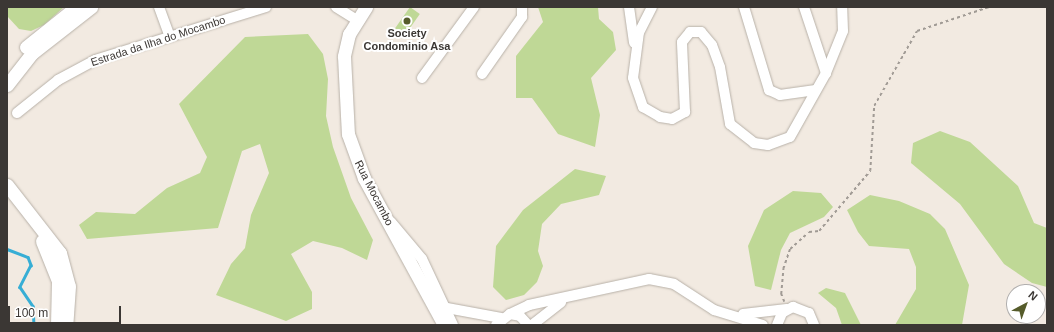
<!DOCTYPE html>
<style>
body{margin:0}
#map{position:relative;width:1054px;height:332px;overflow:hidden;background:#f2eae1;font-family:Helvetica,sans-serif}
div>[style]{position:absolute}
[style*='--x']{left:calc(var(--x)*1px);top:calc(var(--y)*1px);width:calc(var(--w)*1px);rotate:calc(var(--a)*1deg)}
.green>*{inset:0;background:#bfd896;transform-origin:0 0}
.stream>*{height:2.5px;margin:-1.25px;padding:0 1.25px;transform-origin:1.25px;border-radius:1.25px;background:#37aed5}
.path>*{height:1.5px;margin-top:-0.75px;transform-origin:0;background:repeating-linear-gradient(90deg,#a19b95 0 3px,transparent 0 6px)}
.roads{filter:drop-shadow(0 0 1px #b8b1a8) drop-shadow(0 0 1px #b8b1a8)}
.minor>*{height:10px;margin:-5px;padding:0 5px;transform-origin:5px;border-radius:5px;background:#fff}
.major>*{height:13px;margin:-6.5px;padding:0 6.5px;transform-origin:6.5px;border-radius:6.5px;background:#fff}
.dots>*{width:11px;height:11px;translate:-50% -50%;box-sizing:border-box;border:2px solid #fff;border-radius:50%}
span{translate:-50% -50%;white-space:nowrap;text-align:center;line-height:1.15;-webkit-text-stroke:4px #fff;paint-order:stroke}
.poi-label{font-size:11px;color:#3b3734;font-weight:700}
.street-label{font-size:11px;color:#3b3734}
.frame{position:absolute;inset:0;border:8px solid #3b3734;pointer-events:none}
.north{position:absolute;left:1006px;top:284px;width:40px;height:40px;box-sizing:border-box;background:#fff;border:1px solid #b1afae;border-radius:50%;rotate:41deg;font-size:11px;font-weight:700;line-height:16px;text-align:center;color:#3b3734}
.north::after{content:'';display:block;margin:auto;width:14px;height:18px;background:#565c2b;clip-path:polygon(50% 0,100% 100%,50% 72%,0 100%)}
.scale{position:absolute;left:8px;top:306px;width:113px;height:18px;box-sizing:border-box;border:2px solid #3b3734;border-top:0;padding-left:5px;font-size:12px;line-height:14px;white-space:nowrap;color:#3b3734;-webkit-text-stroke:3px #fff;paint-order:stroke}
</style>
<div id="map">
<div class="green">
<i style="clip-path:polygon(7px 7px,64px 7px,44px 25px,31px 31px,19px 29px,7px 16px)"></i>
<i style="left:410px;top:7px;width:12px;height:26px;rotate:35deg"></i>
<i style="clip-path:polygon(538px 7px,598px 7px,599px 19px,613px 32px,616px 50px,591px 78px,600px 115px,595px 147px,558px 134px,532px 98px,516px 98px,516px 56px,543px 22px)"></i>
<i style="clip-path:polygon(308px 34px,323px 54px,328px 79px,326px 116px,333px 147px,351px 198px,373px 240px,367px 260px,342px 248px,313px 241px,291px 254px,312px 292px,312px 309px,286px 321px,216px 295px,231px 264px,245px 248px,251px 215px,269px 173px,260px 144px,242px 151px,218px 228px,87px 239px,79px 225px,96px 212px,135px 214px,167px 188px,200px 173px,207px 157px,179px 104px,245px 37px)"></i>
<i style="clip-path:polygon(940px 131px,970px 142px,1018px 186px,1034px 223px,1047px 228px,1047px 287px,1032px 283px,1004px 264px,960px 204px,911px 163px,913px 143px)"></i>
<i style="clip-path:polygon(575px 169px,606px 176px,599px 195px,561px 204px,542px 224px,538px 251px,543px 266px,537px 282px,524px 295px,506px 300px,493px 287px,496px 246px,523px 210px)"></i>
<i style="clip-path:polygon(793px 191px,821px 193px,833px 207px,824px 217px,790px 233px,781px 250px,771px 290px,755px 286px,748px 246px,764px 210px)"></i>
<i style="clip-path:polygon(870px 195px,899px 201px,930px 214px,945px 229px,969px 285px,962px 325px,895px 325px,916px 289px,916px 267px,909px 249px,869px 246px,858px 232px,847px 210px)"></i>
<i style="clip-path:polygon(826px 288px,845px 293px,861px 325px,842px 325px,836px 308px,818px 293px)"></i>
</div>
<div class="stream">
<i style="--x:7;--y:249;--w:22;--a:21"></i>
<i style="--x:28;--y:257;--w:9;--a:69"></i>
<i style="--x:31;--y:265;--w:25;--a:117"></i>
<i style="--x:20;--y:287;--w:23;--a:56"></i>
<i style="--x:33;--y:306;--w:19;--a:87"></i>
</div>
<div class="path">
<i style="--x:784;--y:302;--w:9;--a:-111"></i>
<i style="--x:781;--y:294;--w:25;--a:-85"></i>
<i style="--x:783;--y:269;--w:21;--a:-71"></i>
<i style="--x:790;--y:249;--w:25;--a:-42"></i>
<i style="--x:809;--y:232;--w:10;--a:-6"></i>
<i style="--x:819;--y:231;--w:79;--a:-49.6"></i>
<i style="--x:870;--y:171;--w:65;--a:-86.5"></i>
<i style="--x:874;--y:106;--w:86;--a:-60.2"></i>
<i style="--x:917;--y:31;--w:76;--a:-18.4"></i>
</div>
<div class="roads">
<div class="minor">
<i style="--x:159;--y:7;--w:32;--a:70"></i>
<i style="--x:336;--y:7;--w:25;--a:32"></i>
<i style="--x:629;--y:7;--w:36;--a:82"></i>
<i style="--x:652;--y:7;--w:28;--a:117"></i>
<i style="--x:639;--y:32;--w:46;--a:97.4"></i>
<i style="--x:633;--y:78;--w:31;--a:71"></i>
<i style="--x:643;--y:107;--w:20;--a:30"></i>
<i style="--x:660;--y:117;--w:12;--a:9"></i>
<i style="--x:672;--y:119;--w:15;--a:-28"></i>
<i style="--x:685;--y:112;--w:70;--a:-92.5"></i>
<i style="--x:682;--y:42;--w:13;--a:-51"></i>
<i style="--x:690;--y:32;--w:11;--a:0"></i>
<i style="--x:701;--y:32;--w:17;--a:50"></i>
<i style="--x:712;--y:45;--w:23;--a:70"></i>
<i style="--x:720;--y:67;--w:58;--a:80"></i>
<i style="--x:730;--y:124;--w:31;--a:38"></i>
<i style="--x:754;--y:143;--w:14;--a:8"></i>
<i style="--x:768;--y:145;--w:23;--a:-20"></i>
<i style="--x:790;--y:137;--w:73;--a:-60.6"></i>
<i style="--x:826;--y:73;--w:45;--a:-68"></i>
<i style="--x:843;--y:31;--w:24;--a:-92"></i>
<i style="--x:744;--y:7;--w:87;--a:73.2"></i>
<i style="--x:769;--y:90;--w:12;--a:24"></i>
<i style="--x:780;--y:95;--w:36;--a:-8"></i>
<i style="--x:804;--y:7;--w:70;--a:71.6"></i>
<i style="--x:482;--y:74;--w:70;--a:-54.9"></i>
<i style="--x:522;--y:17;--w:10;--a:-90"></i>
<i style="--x:422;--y:78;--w:88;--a:-53.8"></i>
<i style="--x:17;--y:113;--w:53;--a:-38.8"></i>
<i style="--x:58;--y:80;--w:42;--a:-28.4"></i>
<i style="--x:95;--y:60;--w:179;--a:-17.2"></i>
<i style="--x:391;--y:222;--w:48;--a:50"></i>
<i style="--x:422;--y:259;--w:73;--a:64.8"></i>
<i style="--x:447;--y:308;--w:55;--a:10.5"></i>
<i style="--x:510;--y:314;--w:21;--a:-25"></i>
<i style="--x:529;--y:305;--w:123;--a:-12.2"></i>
<i style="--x:649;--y:279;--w:25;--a:11"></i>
<i style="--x:674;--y:284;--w:48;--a:33"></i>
<i style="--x:714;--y:310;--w:51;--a:17"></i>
<i style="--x:743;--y:314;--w:44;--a:-6.5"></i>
<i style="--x:496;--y:325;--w:18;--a:-38"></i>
<i style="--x:510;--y:314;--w:10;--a:11"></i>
<i style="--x:520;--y:316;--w:12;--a:48"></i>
<i style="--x:532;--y:325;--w:37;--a:-38"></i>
<i style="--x:777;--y:325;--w:13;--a:-67"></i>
<i style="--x:782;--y:313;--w:13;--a:-29"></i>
<i style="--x:793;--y:307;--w:17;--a:21"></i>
<i style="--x:809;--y:313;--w:13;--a:67"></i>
</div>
<div class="major">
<i style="--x:366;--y:7;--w:32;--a:122"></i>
<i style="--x:349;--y:34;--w:23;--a:103"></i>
<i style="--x:344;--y:56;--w:78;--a:87.1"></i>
<i style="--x:348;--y:134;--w:47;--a:70"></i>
<i style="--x:364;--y:178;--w:167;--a:61.4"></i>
<i style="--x:26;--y:47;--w:64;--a:-38.7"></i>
<i style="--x:7;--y:85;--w:41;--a:-52"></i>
<i style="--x:32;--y:53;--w:75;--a:-37.9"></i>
<i style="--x:7;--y:185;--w:86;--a:52.1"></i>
<i style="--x:60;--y:253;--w:34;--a:75"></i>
<i style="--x:69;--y:286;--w:39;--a:94"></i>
<i style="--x:42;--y:241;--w:43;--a:68.2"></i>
<i style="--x:58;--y:281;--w:44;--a:91.3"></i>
</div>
</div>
<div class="dots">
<i style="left:407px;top:21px;background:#565c2b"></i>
</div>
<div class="poi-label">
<span style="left:407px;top:40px">Society<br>Condominio Asa</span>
</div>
<div class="street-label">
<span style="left:158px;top:41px;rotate:-18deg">Estrada da Ilha do Mocambo</span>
<span style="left:374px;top:193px;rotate:63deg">Rua Mocambo</span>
</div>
<div class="frame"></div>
<div class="north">N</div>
<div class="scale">100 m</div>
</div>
